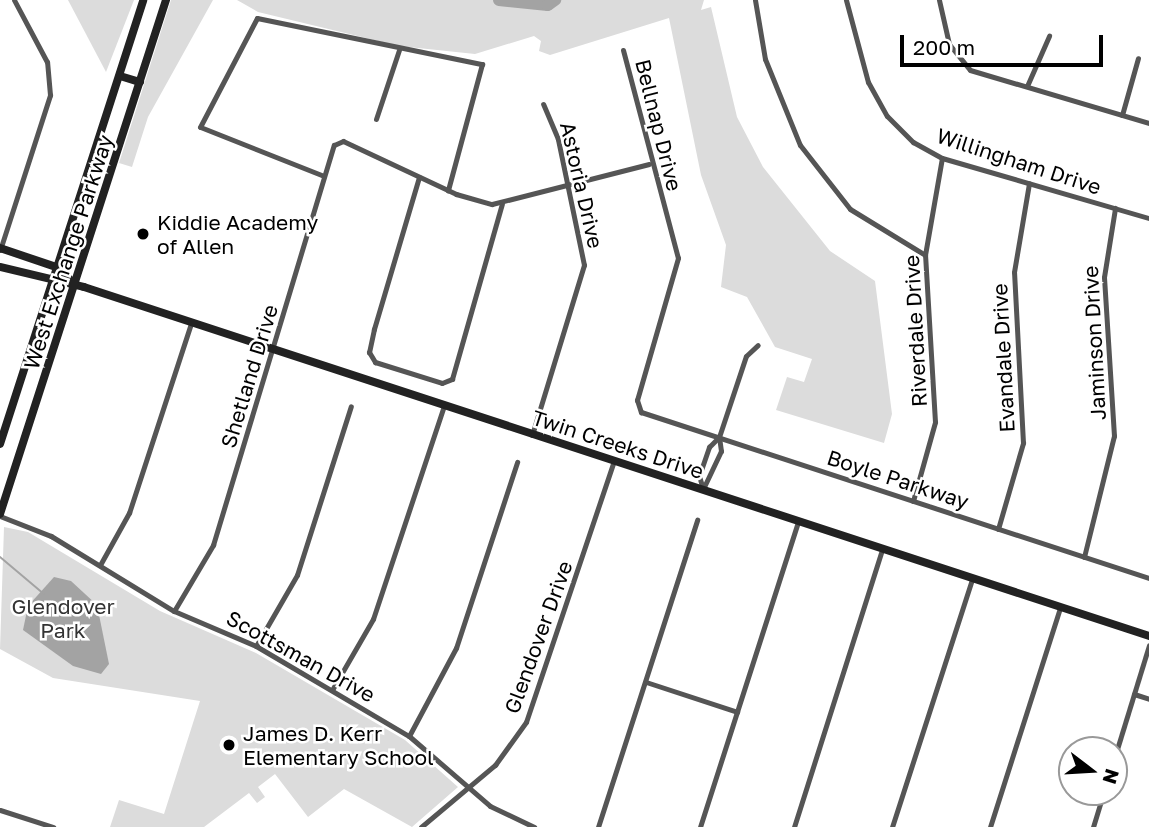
<!DOCTYPE html>
<style>
body{margin:0}
#map{position:relative;width:1149px;height:827px;overflow:hidden;background:#fff;font-family:"Golos Text",sans-serif}
div>[style]{position:absolute}
[style*='--x']{left:calc(var(--x)*1px);top:calc(var(--y)*1px);width:calc(var(--w)*1px);rotate:calc(var(--a)*1deg)}
.green>*{inset:0;background:#dcdcdc}
.water>*{inset:0;background:#a3a3a3}
.stream>*{height:2px;margin:-1px;padding:0 1px;transform-origin:1px;border-radius:1px;background:#a3a3a3}
.river>*{height:12px;margin:-6px;padding:0 6px;transform-origin:6px;border-radius:6px;background:#a3a3a3}
.street>*{height:5px;margin:-2.5px;padding:0 2.5px;transform-origin:2.5px;border-radius:2.5px;background:#555}
.secondary>*{height:8px;margin:-4px;padding:0 4px;transform-origin:4px;border-radius:4px;background:#222}
.dots>*{width:19px;height:19px;translate:-50% -50%;box-sizing:border-box;border:4px solid #fff;border-radius:50%}
span{translate:-50% -50%;white-space:nowrap;text-align:center;line-height:1.15;-webkit-text-stroke:5px #fff;paint-order:stroke}
.street-label{font-size:21px;color:#000}
.poi-label{font-size:21px;color:#000}
.left{translate:0 -50%;text-align:left}
.park-label{font-size:21px;color:#333}
.north{position:absolute;left:1058px;top:736px;width:70px;height:70px;box-sizing:border-box;background:#fff;border:2px solid #999;border-radius:50%;rotate:107deg;font-size:19px;font-weight:700;line-height:28px;text-align:center;color:#000}
.north::after{content:'';display:block;margin:auto;width:24px;height:32px;background:#000;clip-path:polygon(50% 0,100% 100%,50% 72%,0 100%)}
.scale{position:absolute;left:900px;top:35px;width:203px;height:32px;box-sizing:border-box;border:4px solid #000;border-top:0;padding-left:9px;font-size:21px;line-height:24px;white-space:nowrap;color:#000;-webkit-text-stroke:5px #fff;paint-order:stroke}
</style>
<div id="map">
<div class="green">
<i style="clip-path:polygon(68px 0,134px 0,106px 72px)"></i>
<i style="clip-path:polygon(171px 0,213px 0,148px 117px,132px 167px,119px 163px)"></i>
<i style="clip-path:polygon(237px 0,704px 0,701px 10px,711px 7px,737px 117px,763px 167px,830px 251px,875px 281px,892px 414px,884px 443px,776px 410px,787px 377px,804px 382px,812px 359px,775px 347px,747px 297px,721px 287px,726px 245px,701px 175px,669px 18px,550px 55px,539px 51px,541px 41px,534px 36px,475px 54px,399px 46px,258px 12px)"></i>
<i style="clip-path:polygon(4px 527px,28px 532px,160px 611px,256px 653px,405px 740px,458px 787px,412px 827px,344px 789px,308px 817px,275px 774px,258px 787px,265px 797px,257px 803px,249px 793px,204px 827px,110px 827px,119px 800px,164px 814px,200px 701px,53px 678px,0 649px)"></i>
</div>
<div class="water">
<i style="clip-path:polygon(54px 577px,71px 581px,97px 605px,109px 664px,101px 674px,73px 666px,23px 630px,28px 606px)"></i>
</div>
<div class="stream">
<i style="--x:0;--y:557;--w:57;--a:40.1"></i>
</div>
<div class="river">
<i style="--x:499;--y:0;--w:49;--a:5.8"></i>
<i style="--x:548;--y:5;--w:9;--a:-36"></i>
</div>
<div class="street">
<i style="--x:755;--y:0;--w:60;--a:80.4"></i>
<i style="--x:765;--y:59;--w:93;--a:67.9"></i>
<i style="--x:800;--y:145;--w:81;--a:52"></i>
<i style="--x:850;--y:209;--w:88;--a:31.5"></i>
<i style="--x:846;--y:0;--w:85;--a:75"></i>
<i style="--x:868;--y:82;--w:39;--a:61"></i>
<i style="--x:887;--y:116;--w:37;--a:45"></i>
<i style="--x:913;--y:142;--w:33;--a:29"></i>
<i style="--x:942;--y:158;--w:216;--a:16.2"></i>
<i style="--x:939;--y:0;--w:45;--a:77.2"></i>
<i style="--x:949;--y:44;--w:33;--a:51"></i>
<i style="--x:970;--y:70;--w:187;--a:16.5"></i>
<i style="--x:623;--y:50;--w:215;--a:75.2"></i>
<i style="--x:678;--y:258;--w:148;--a:106.1"></i>
<i style="--x:637;--y:400;--w:13;--a:72"></i>
<i style="--x:641;--y:412;--w:534;--a:18.1"></i>
<i style="--x:1027;--y:86;--w:55;--a:-66.3"></i>
<i style="--x:1122;--y:115;--w:59;--a:-74.3"></i>
<i style="--x:376;--y:119;--w:73;--a:-71.6"></i>
<i style="--x:324;--y:176;--w:133;--a:-158.4"></i>
<i style="--x:200;--y:127;--w:123;--a:-62.4"></i>
<i style="--x:257;--y:18;--w:230;--a:11.6"></i>
<i style="--x:482;--y:64;--w:131;--a:105.1"></i>
<i style="--x:419;--y:177;--w:159;--a:106.5"></i>
<i style="--x:374;--y:329;--w:24;--a:102"></i>
<i style="--x:369;--y:352;--w:12;--a:59"></i>
<i style="--x:375;--y:362;--w:70;--a:17.4"></i>
<i style="--x:442;--y:383;--w:11;--a:-22"></i>
<i style="--x:452;--y:379;--w:182;--a:-74.1"></i>
<i style="--x:0;--y:250;--w:163;--a:-72.1"></i>
<i style="--x:50;--y:95;--w:33;--a:-95"></i>
<i style="--x:47;--y:62;--w:70;--a:-118"></i>
<i style="--x:532;--y:435;--w:178;--a:-73"></i>
<i style="--x:584;--y:265;--w:129;--a:-101.7"></i>
<i style="--x:558;--y:139;--w:38;--a:-113"></i>
<i style="--x:703;--y:489;--w:42;--a:-64.7"></i>
<i style="--x:721;--y:451;--w:14;--a:-98"></i>
<i style="--x:719;--y:437;--w:85;--a:-71.6"></i>
<i style="--x:746;--y:356;--w:16;--a:-43"></i>
<i style="--x:703;--y:489;--w:14;--a:-107"></i>
<i style="--x:699;--y:476;--w:31;--a:-71"></i>
<i style="--x:709;--y:447;--w:14;--a:-45"></i>
<i style="--x:913;--y:501;--w:82;--a:-74.4"></i>
<i style="--x:935;--y:422;--w:167;--a:-93.4"></i>
<i style="--x:925;--y:255;--w:98;--a:-80.1"></i>
<i style="--x:0;--y:516;--w:55;--a:21.4"></i>
<i style="--x:51;--y:536;--w:144;--a:31.4"></i>
<i style="--x:174;--y:611;--w:89;--a:23.1"></i>
<i style="--x:256;--y:646;--w:178;--a:30.5"></i>
<i style="--x:409;--y:736;--w:107;--a:40.8"></i>
<i style="--x:490;--y:806;--w:49;--a:25.5"></i>
<i style="--x:998;--y:529;--w:90;--a:-73.8"></i>
<i style="--x:1023;--y:443;--w:171;--a:-93"></i>
<i style="--x:1014;--y:272;--w:90;--a:-80.4"></i>
<i style="--x:1084;--y:557;--w:125;--a:-76.1"></i>
<i style="--x:1114;--y:436;--w:159;--a:-93.6"></i>
<i style="--x:1104;--y:277;--w:70;--a:-80.9"></i>
<i style="--x:100;--y:565;--w:60;--a:-60.9"></i>
<i style="--x:129;--y:513;--w:200;--a:-71.9"></i>
<i style="--x:174;--y:611;--w:77;--a:-59.4"></i>
<i style="--x:213;--y:545;--w:418;--a:-73.2"></i>
<i style="--x:334;--y:145;--w:10;--a:-24"></i>
<i style="--x:343;--y:141;--w:125;--a:25.1"></i>
<i style="--x:456;--y:194;--w:37;--a:16"></i>
<i style="--x:492;--y:204;--w:162;--a:-14.3"></i>
<i style="--x:256;--y:646;--w:82;--a:-60"></i>
<i style="--x:297;--y:575;--w:177;--a:-72.3"></i>
<i style="--x:646;--y:682;--w:96;--a:18.2"></i>
<i style="--x:332;--y:690;--w:82;--a:-60"></i>
<i style="--x:373;--y:619;--w:225;--a:-71.6"></i>
<i style="--x:1134;--y:694;--w:16;--a:18"></i>
<i style="--x:409;--y:736;--w:100;--a:-61.9"></i>
<i style="--x:456;--y:648;--w:196;--a:-71.8"></i>
<i style="--x:1114;--y:759;--w:119;--a:-72.9"></i>
<i style="--x:0;--y:810;--w:56;--a:17.8"></i>
<i style="--x:421;--y:827;--w:97;--a:-40"></i>
<i style="--x:495;--y:765;--w:53;--a:-54.2"></i>
<i style="--x:526;--y:722;--w:275;--a:-71.4"></i>
<i style="--x:598;--y:827;--w:323;--a:-72.1"></i>
<i style="--x:700;--y:827;--w:321;--a:-72.2"></i>
<i style="--x:794;--y:827;--w:288;--a:-72.4"></i>
<i style="--x:892;--y:827;--w:260;--a:-72.1"></i>
<i style="--x:990;--y:827;--w:230;--a:-72.3"></i>
<i style="--x:1093;--y:827;--w:37;--a:-73"></i>
</div>
<div class="secondary">
<i style="--x:120;--y:76;--w:21;--a:17"></i>
<i style="--x:0;--y:248;--w:62;--a:18.7"></i>
<i style="--x:59;--y:268;--w:23;--a:47"></i>
<i style="--x:0;--y:267;--w:86;--a:13.4"></i>
<i style="--x:84;--y:287;--w:1121;--a:18.14"></i>
<i style="--x:0;--y:444;--w:466;--a:-72.1"></i>
<i style="--x:0;--y:514;--w:540;--a:-72.1"></i>
</div>
<div class="dots">
<i style="left:143px;top:234px;background:#000"></i>
<i style="left:229px;top:745px;background:#000"></i>
</div>
<div class="street-label">
<span style="left:659px;top:125px;rotate:76deg">Bellnap Drive</span>
<span style="left:1019px;top:161px;rotate:18deg">Willingham Drive</span>
<span style="left:582px;top:185px;rotate:77deg">Astoria Drive</span>
<span style="left:68px;top:252px;rotate:-72deg">West Exchange Parkway</span>
<span style="left:915px;top:331px;rotate:-93deg">Riverdale Drive</span>
<span style="left:1094px;top:343px;rotate:-93deg">Jaminson Drive</span>
<span style="left:1003px;top:358px;rotate:-93deg">Evandale Drive</span>
<span style="left:249px;top:376px;rotate:-73deg">Shetland Drive</span>
<span style="left:618px;top:444px;rotate:18deg">Twin Creeks Drive</span>
<span style="left:898px;top:479px;rotate:18deg">Boyle Parkway</span>
<span style="left:538px;top:637px;rotate:-70deg">Glendover Drive</span>
<span style="left:301px;top:656px;rotate:29deg">Scottsman Drive</span>
</div>
<div class="poi-label">
<span class="left" style="left:157px;top:234px">Kiddie Academy<br>of Allen</span>
<span class="left" style="left:243px;top:745px">James D. Kerr<br>Elementary School</span>
</div>
<div class="park-label">
<span style="left:63px;top:618px">Glendover<br>Park</span>
</div>
<div class="north">N</div>
<div class="scale">200 m</div>
</div>
